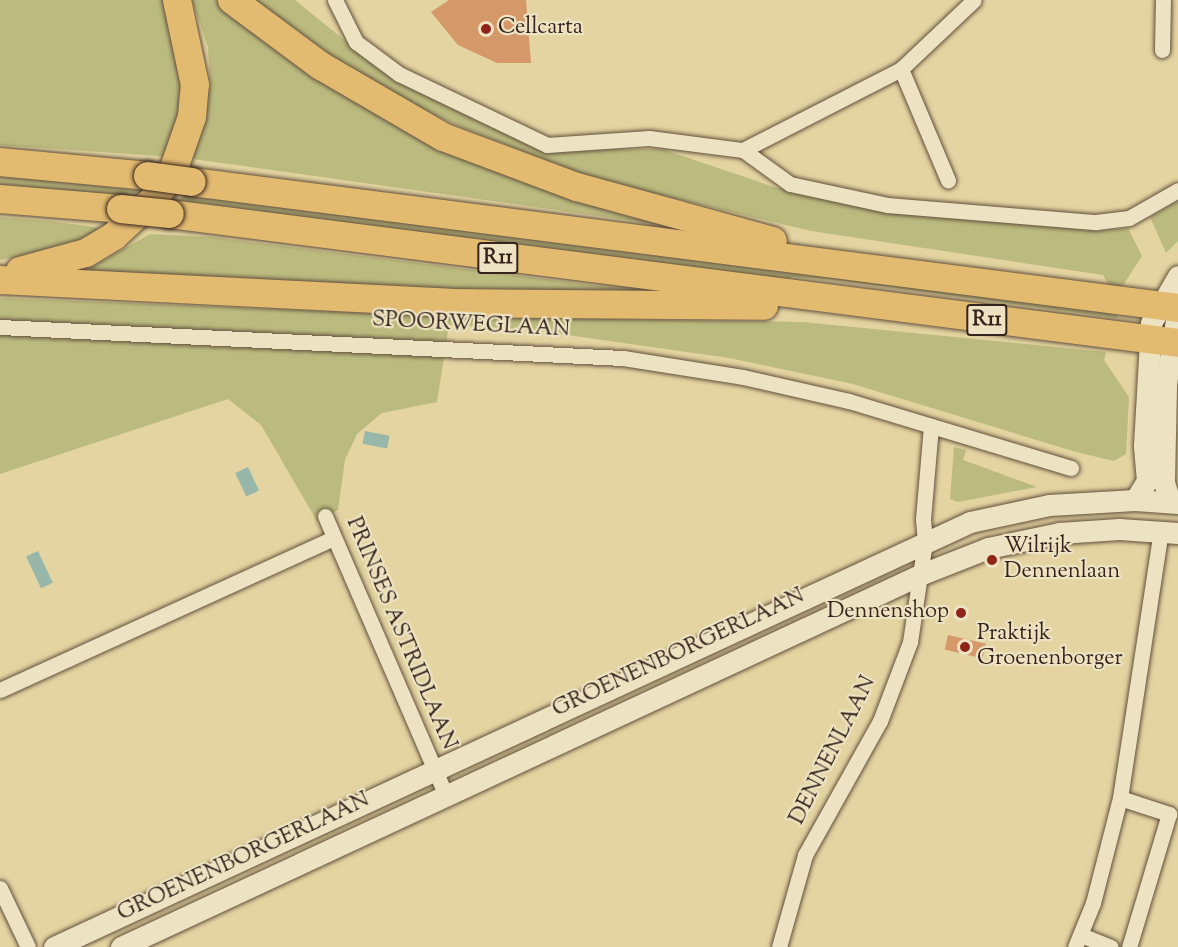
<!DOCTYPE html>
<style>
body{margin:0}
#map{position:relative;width:1178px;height:947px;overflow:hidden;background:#e4d4a1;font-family:"Sorts Mill Goudy",serif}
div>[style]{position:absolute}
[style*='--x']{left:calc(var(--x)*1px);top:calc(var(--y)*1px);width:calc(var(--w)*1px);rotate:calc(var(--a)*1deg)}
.green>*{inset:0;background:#bcbb7f}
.water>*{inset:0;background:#96b7aa;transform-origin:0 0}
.building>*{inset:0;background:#d49869;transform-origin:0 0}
.roads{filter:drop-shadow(0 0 2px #62503d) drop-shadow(0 0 2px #62503d)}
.street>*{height:15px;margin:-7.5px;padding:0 7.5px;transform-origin:7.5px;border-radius:7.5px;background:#ede3c2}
.secondary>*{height:21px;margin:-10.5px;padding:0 10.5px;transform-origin:10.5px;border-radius:10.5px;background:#ede3c2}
.highway>*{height:28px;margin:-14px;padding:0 14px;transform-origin:14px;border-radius:14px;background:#e2ba70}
.bridges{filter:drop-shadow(0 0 2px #36241c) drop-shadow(0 0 2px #36241c)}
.highway-bridge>*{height:28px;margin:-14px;padding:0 14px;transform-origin:14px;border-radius:14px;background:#e2ba70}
.dots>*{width:16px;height:16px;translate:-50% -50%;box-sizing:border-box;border:3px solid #ede3c2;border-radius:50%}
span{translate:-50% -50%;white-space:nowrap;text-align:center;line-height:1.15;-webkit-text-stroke:4.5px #ede3c2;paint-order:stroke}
.shield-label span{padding:2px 4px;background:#ede3c2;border:2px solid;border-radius:4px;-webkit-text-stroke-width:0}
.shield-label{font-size:21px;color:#36241c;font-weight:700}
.poi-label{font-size:22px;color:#36241c}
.left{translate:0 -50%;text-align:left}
.right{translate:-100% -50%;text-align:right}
.street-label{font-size:22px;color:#36241c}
</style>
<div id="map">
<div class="green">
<i style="clip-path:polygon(0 0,165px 0,186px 66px,173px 157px,0 145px)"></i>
<i style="clip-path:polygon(192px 0,216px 0,280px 51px,670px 226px,193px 159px,210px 86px,208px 47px)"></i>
<i style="clip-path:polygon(251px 0,295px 0,359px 52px,555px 150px,662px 149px,774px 187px,892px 213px,1101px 231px,1128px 228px,1142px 256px,1120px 290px,1111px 289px,1103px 275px,811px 231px,594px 179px,456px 125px,372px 85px)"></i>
<i style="clip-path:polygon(0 177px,42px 180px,137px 190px,129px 200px,0 188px)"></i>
<i style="clip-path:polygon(184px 195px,1118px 311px,1117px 318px,829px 279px,793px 277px,780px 282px,177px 204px)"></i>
<i style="clip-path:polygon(1178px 201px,1178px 241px,1166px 253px,1150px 217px)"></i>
<i style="clip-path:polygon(0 217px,49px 221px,101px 228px,81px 246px,0 260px)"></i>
<i style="clip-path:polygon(150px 234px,211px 237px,671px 295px,393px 290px,83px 272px)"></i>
<i style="clip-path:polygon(0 298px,477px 317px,803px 322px,1106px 352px,1104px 360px,1129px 397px,1126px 454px,1114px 461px,1076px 452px,853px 384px,729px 358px,532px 330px,449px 325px,437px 402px,382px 413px,357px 434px,345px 460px,338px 510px,317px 521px,261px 425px,228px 399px,0 474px)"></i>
<i style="clip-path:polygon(954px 447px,966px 450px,963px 460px,1037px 487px,958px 502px,950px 499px)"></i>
</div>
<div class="water">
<i style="left:365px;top:431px;width:25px;height:13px;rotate:11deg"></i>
<i style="left:248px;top:467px;width:26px;height:14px;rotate:65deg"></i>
<i style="left:38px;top:551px;width:35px;height:13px;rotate:65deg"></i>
</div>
<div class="building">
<i style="clip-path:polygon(449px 0,526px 0,531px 63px,497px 63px,458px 45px,431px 12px)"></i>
<i style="left:948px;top:635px;width:39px;height:15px;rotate:13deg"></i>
</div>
<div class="roads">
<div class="street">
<i style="--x:335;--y:0;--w:47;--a:63.4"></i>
<i style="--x:356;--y:42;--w:54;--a:36.7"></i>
<i style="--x:399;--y:74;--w:164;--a:25.6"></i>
<i style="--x:547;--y:145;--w:102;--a:-3.9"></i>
<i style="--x:649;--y:138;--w:95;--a:7.3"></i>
<i style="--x:743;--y:150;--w:58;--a:35.9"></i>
<i style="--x:790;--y:184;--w:99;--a:12.2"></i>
<i style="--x:887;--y:205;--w:210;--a:4.7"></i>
<i style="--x:1096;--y:222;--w:33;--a:-7"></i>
<i style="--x:1129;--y:218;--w:56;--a:-29.7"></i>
<i style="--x:1162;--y:50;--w:50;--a:-88.9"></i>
<i style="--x:901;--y:69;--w:121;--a:67.1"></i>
<i style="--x:743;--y:150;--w:178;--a:-27.1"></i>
<i style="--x:901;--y:69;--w:100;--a:-43.4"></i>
<i style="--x:0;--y:327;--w:624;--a:2.85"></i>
<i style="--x:623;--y:358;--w:121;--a:9"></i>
<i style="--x:743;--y:377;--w:109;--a:12.8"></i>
<i style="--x:849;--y:401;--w:232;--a:16.8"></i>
<i style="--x:325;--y:516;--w:305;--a:66.6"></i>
<i style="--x:0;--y:690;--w:366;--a:-24.5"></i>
<i style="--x:1120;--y:798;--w:52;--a:18.1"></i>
<i style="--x:1169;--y:814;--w:139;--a:106.7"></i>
<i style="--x:0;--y:888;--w:65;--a:64.6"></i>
<i style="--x:1081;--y:935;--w:32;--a:22"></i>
<i style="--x:779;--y:947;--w:96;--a:-74.2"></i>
<i style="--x:805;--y:855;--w:154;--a:-60.8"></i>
<i style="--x:880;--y:721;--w:85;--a:-69.2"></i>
<i style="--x:910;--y:642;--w:101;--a:-81.5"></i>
<i style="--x:925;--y:542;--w:23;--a:-95"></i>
<i style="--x:923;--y:519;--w:93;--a:-85.1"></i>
<i style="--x:1075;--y:947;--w:48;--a:-67.8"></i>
<i style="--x:1093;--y:903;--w:108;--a:-75.6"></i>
<i style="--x:1120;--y:798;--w:270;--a:-81.3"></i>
</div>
<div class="secondary">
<i style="--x:1135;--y:500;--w:22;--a:-58"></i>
<i style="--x:1147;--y:481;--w:36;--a:-95"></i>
<i style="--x:1144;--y:445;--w:122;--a:-86.7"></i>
<i style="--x:1151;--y:323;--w:54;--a:-60.1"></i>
<i style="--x:1170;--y:502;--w:21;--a:-107"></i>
<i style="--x:1164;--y:482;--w:98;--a:-88.8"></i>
<i style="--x:1166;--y:384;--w:78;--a:-81.1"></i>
<i style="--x:54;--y:947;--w:1010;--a:-24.89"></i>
<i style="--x:970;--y:522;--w:81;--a:-12.1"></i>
<i style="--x:1049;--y:505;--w:86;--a:-3.3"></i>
<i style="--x:1135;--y:500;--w:43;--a:4"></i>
<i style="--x:121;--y:947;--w:884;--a:-24.97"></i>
<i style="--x:922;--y:574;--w:71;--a:-21.5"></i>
<i style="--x:988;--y:548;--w:73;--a:-11.9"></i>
<i style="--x:1059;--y:533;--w:60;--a:-3.8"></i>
<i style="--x:1119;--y:529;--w:59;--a:3.9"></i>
</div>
<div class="highway">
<i style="--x:232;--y:0;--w:111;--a:36.6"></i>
<i style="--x:321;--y:66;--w:141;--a:30.2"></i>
<i style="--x:443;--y:137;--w:143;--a:20.5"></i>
<i style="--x:577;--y:187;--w:203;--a:15.4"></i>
<i style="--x:0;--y:162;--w:149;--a:5.4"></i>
<i style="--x:192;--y:182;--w:994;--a:7.28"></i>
<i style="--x:0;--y:199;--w:121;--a:4.7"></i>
<i style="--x:170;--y:214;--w:1016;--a:7.29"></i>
<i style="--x:20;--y:271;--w:68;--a:-15.3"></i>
<i style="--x:86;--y:253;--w:33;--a:-31"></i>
<i style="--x:114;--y:236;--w:56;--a:-42.8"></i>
<i style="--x:155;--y:198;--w:29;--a:-55"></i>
<i style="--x:172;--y:174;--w:60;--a:-70.7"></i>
<i style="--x:192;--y:117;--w:32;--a:-85"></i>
<i style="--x:195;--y:85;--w:87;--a:-102"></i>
<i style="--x:0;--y:280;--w:451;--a:2.9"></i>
<i style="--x:450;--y:303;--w:314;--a:0.5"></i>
</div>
</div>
<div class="bridges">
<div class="highway-bridge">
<i style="--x:148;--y:176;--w:44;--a:7.8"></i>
<i style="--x:121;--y:209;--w:49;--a:5.8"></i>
</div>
</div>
<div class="dots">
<i style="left:486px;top:29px;background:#8f2418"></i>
<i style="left:992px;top:560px;background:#8f2418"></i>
<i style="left:961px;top:613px;background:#8f2418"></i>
<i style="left:965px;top:647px;background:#8f2418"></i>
</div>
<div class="shield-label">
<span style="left:498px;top:258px">R11</span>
<span style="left:987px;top:320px">R11</span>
</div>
<div class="poi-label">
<span class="left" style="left:498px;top:29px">Cellcarta</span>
<span class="left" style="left:1004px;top:560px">Wilrijk<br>Dennenlaan</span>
<span class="right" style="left:949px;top:613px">Dennenshop</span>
<span class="left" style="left:977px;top:647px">Praktijk<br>Groenenborger</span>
</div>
<div class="street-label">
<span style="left:471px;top:326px;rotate:3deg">SPOORWEGLAAN</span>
<span style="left:400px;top:634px;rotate:67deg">PRINSES ASTRIDLAAN</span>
<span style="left:679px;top:654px;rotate:-25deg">GROENENBORGERLAAN</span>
<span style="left:834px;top:751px;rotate:-63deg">DENNENLAAN</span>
<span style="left:244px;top:858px;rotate:-25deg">GROENENBORGERLAAN</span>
</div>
</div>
